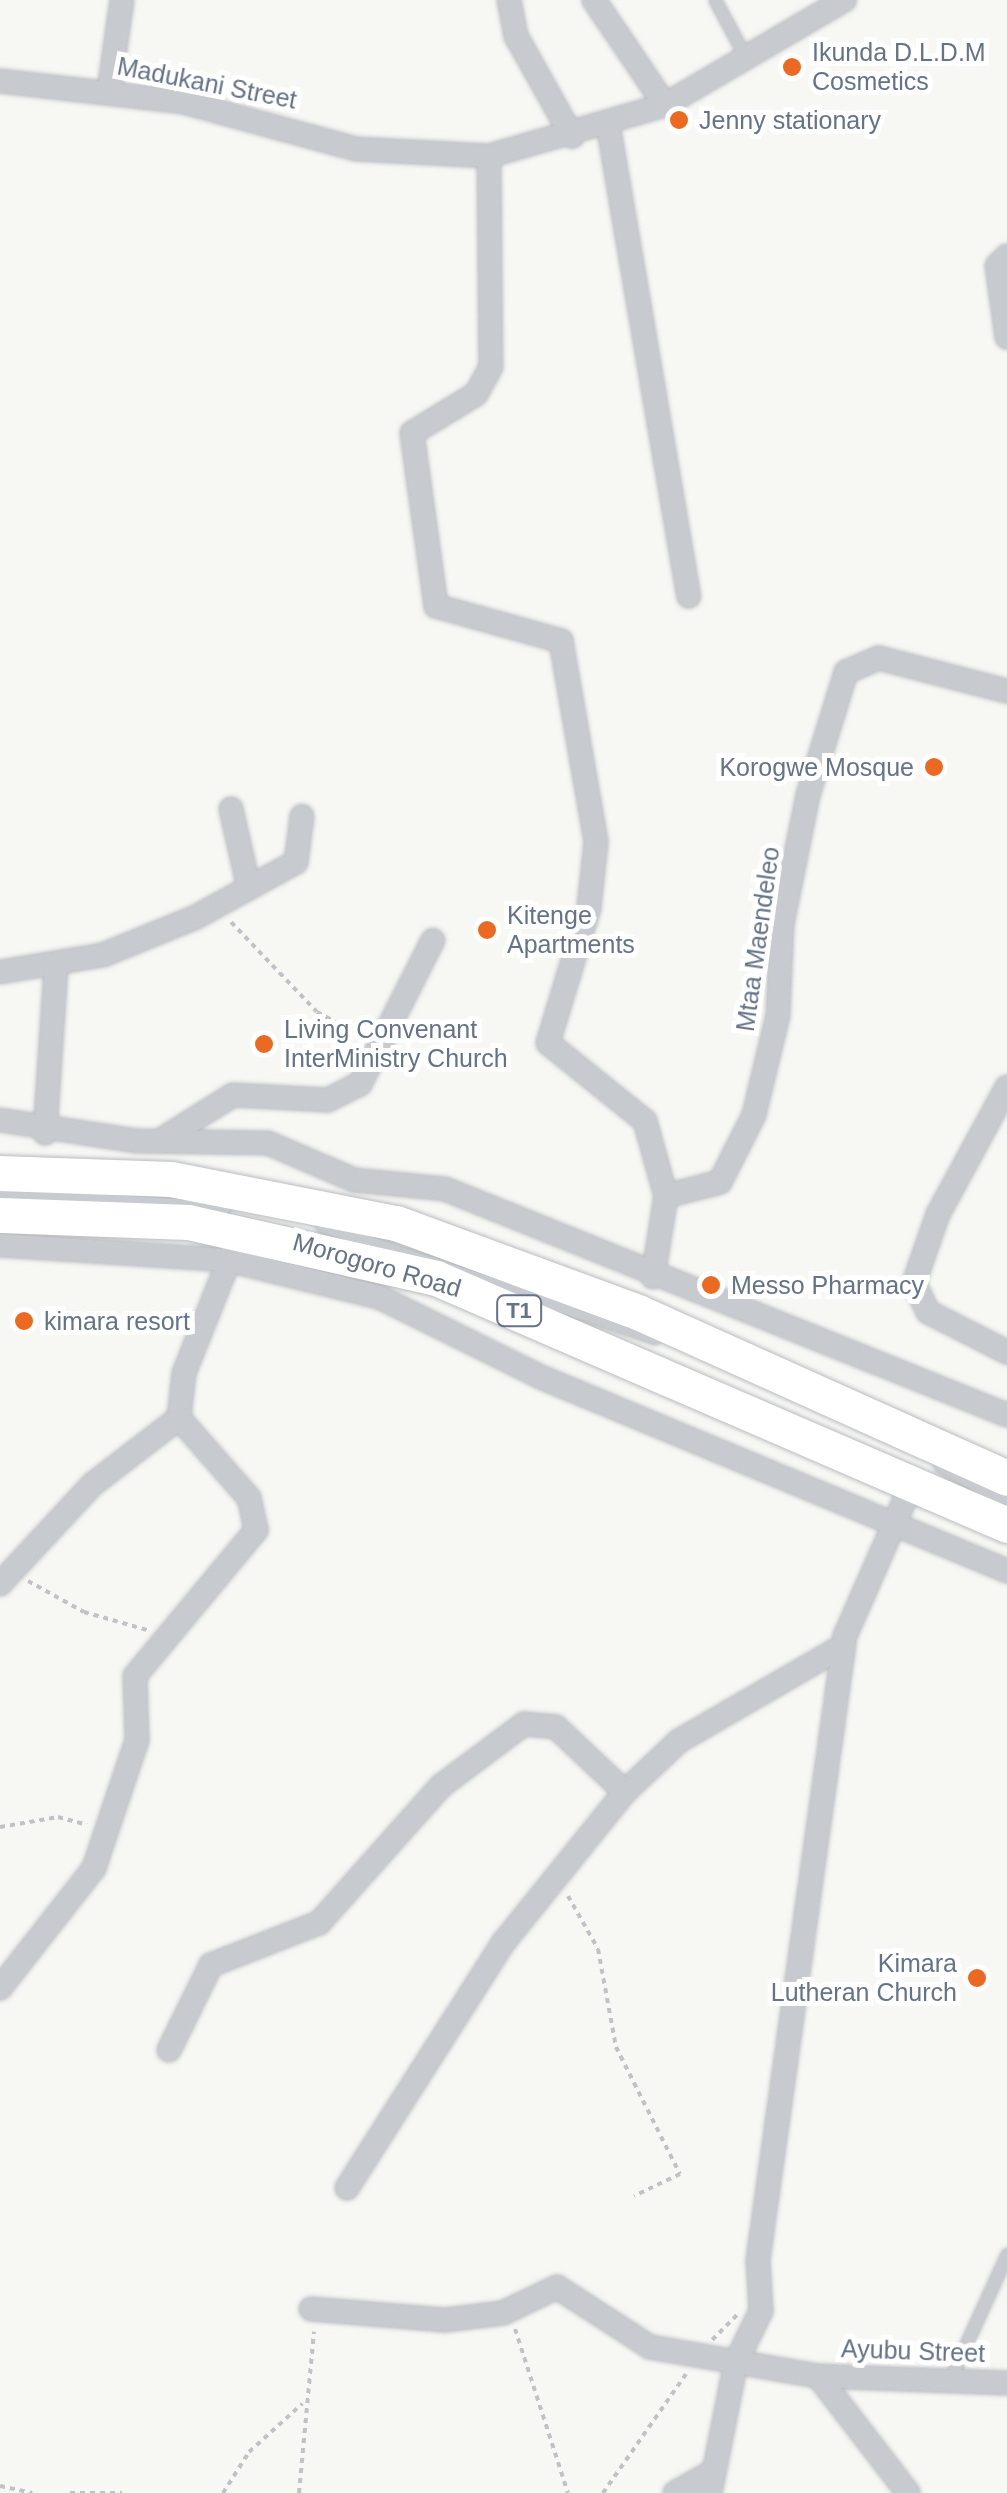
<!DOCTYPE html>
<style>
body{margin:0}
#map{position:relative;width:1007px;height:2493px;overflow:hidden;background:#f7f7f4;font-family:Helvetica,sans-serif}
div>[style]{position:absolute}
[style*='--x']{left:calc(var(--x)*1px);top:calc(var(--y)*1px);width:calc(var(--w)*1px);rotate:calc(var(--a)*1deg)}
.path>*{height:4px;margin-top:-2px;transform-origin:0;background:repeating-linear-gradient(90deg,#c1c2c5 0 5px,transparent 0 10px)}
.roads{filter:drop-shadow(0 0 2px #b9bcc0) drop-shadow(0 0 2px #b9bcc0)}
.service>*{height:11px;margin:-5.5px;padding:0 5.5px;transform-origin:5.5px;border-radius:5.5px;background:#c7cace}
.minor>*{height:22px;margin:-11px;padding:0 11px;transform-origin:11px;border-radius:11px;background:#c7cace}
.trunk>*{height:35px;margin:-17.5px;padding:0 17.5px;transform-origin:17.5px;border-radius:17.5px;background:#fff}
.dots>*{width:28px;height:28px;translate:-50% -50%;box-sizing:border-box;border:5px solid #fff;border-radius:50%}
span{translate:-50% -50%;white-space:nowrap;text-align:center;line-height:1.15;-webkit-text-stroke:10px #fff;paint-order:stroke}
.shield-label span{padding:2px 8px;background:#fff;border:2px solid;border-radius:8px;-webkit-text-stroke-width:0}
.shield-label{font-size:22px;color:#657387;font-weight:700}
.poi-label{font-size:25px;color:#657387}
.left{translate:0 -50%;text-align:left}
.right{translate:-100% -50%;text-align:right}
.street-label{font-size:25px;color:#657387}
</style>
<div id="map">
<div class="path">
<i style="--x:231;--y:922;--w:124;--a:46.3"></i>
<i style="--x:317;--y:1012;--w:51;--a:28.1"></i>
<i style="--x:28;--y:1581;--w:64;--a:29"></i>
<i style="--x:84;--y:1612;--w:66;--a:15.9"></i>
<i style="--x:0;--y:1827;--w:59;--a:-9.8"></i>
<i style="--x:58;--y:1817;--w:30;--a:15"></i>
<i style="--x:568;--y:1896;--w:61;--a:60.5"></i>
<i style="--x:598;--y:1949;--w:100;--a:79.6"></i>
<i style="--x:616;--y:2047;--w:142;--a:63.3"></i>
<i style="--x:680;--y:2174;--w:51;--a:154.4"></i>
<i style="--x:515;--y:2329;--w:172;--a:72.1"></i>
<i style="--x:712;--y:2340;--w:38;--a:-45"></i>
<i style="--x:0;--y:2486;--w:33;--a:12"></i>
<i style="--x:70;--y:2493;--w:52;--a:0"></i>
<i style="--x:223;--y:2493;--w:49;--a:-57.6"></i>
<i style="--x:249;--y:2452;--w:72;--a:-42.2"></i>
<i style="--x:299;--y:2493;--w:162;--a:-84.7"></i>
<i style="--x:603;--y:2493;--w:145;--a:-55.1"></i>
</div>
<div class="roads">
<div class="service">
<i style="--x:715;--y:0;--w:68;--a:61.9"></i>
<i style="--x:0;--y:1193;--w:225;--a:3.6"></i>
<i style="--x:322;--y:1226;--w:351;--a:18.6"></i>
<i style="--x:940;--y:1466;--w:76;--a:28.2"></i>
<i style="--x:951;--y:2377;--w:135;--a:-65.5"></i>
</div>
<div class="minor">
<i style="--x:509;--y:0;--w:37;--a:79"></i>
<i style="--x:516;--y:36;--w:115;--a:60.8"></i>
<i style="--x:594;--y:0;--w:127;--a:55.9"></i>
<i style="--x:0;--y:81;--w:184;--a:6.5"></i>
<i style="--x:183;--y:102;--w:179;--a:15.2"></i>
<i style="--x:356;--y:149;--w:133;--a:3"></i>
<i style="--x:489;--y:156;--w:183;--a:-16.2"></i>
<i style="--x:665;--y:105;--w:208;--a:-30.4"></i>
<i style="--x:109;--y:91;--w:92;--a:-81.9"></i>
<i style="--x:608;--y:124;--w:479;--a:80.3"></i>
<i style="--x:489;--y:156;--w:211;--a:89.5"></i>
<i style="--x:491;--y:367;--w:31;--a:119"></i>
<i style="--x:476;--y:394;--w:75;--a:148.6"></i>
<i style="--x:412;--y:433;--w:175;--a:82.1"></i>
<i style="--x:436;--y:606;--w:130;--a:15.6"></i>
<i style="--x:561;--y:641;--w:204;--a:80.1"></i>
<i style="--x:596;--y:842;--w:66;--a:96.1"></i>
<i style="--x:589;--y:908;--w:141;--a:106.9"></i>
<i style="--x:548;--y:1043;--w:124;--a:38.8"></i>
<i style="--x:645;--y:1121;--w:78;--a:74.4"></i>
<i style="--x:1007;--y:256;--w:14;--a:135"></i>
<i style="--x:997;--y:266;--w:72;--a:82"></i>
<i style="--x:231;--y:809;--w:81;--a:77.2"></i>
<i style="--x:0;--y:972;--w:104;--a:-9.4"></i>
<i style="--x:103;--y:955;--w:100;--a:-22.2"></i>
<i style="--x:196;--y:917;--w:114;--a:-28.8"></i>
<i style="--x:296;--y:862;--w:46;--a:-82.6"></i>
<i style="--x:1007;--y:1087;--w:145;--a:118.5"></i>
<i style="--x:938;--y:1214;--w:73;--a:109.2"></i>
<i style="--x:914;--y:1283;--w:32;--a:64"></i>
<i style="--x:928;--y:1312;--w:89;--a:26.9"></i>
<i style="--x:0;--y:1120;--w:139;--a:8.7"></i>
<i style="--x:137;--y:1141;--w:131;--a:0.9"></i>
<i style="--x:268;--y:1143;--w:94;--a:23.3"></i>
<i style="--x:354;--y:1180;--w:91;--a:5.6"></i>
<i style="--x:445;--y:1189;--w:606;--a:21.91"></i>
<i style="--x:45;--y:1133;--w:167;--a:-86.2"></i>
<i style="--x:164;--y:1138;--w:81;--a:-31.9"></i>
<i style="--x:233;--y:1095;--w:95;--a:3"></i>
<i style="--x:328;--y:1100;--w:36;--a:-27"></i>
<i style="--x:360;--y:1084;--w:161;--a:-63.1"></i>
<i style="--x:0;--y:1245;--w:228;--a:3.8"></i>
<i style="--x:228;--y:1260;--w:155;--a:13.8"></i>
<i style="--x:379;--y:1297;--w:183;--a:26.3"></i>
<i style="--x:543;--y:1378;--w:503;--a:22.58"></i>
<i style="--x:653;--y:1277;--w:82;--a:-80.9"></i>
<i style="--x:666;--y:1196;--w:56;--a:-14.5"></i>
<i style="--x:720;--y:1182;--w:75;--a:-63.1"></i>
<i style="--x:754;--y:1115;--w:103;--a:-76.5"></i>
<i style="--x:778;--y:1015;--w:91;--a:-87.5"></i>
<i style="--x:782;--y:924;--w:132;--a:-78.6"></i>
<i style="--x:808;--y:795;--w:129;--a:-72.8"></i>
<i style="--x:846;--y:672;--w:36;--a:-23"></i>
<i style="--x:879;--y:658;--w:132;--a:14.5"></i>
<i style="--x:0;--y:1584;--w:137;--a:-47.1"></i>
<i style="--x:93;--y:1484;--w:108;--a:-37.5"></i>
<i style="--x:0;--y:1988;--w:152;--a:-51.9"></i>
<i style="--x:94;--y:1868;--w:135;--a:-71.4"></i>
<i style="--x:137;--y:1740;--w:64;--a:-91.8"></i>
<i style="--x:135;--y:1676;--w:190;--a:-50.3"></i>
<i style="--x:256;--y:1530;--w:33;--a:-102"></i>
<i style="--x:249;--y:1498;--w:106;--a:-131.2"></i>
<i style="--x:179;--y:1418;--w:45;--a:-83.7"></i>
<i style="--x:184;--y:1373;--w:135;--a:-68.2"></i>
<i style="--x:169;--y:2050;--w:95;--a:-63.7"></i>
<i style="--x:211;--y:1965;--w:116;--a:-21.3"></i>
<i style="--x:319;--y:1923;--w:183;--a:-48.3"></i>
<i style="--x:441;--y:1786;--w:104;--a:-36.8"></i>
<i style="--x:524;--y:1724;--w:32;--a:5"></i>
<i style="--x:556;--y:1727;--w:95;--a:43.3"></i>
<i style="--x:347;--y:2188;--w:290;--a:-57.5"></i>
<i style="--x:503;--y:1943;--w:194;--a:-51.1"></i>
<i style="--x:625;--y:1792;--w:74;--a:-43.4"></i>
<i style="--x:679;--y:1741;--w:190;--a:-30.1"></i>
<i style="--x:311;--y:2309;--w:134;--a:4.7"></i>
<i style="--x:445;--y:2320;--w:58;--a:-6.9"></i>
<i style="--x:503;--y:2313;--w:60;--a:-25.7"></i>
<i style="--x:557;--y:2287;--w:111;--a:32.8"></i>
<i style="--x:650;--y:2347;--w:170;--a:9.8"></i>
<i style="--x:818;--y:2376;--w:148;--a:52.4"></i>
<i style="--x:818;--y:2376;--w:189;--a:2.1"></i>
<i style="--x:675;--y:2493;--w:43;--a:-29.6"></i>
<i style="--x:710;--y:2493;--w:134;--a:-78.8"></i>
<i style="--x:736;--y:2362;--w:57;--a:-63.9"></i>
<i style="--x:761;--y:2311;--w:51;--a:-93.4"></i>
<i style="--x:758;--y:2260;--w:630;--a:-82.06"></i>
<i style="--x:845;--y:1636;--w:162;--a:-66.3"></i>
</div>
<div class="trunk">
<i style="--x:0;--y:1173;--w:171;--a:2"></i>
<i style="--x:171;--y:1179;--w:229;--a:11.1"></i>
<i style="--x:396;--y:1223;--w:260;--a:20.2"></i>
<i style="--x:640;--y:1313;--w:402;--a:24.2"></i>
<i style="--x:0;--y:1215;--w:188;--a:2.1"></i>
<i style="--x:188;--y:1222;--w:254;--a:12.7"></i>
<i style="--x:436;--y:1278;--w:622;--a:23.39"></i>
</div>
</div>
<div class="dots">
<i style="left:792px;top:67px;background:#eb6920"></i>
<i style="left:679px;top:120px;background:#eb6920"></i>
<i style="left:934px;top:767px;background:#eb6920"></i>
<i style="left:487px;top:930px;background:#eb6920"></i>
<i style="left:264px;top:1044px;background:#eb6920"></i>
<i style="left:711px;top:1285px;background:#eb6920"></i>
<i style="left:24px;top:1321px;background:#eb6920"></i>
<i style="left:977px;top:1978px;background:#eb6920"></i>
</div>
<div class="shield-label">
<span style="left:519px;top:1311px">T1</span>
</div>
<div class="poi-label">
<span class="left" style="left:812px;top:67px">Ikunda D.L.D.M<br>Cosmetics</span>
<span class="left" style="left:699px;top:120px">Jenny stationary</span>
<span class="right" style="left:914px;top:767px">Korogwe Mosque</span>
<span class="left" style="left:507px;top:930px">Kitenge<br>Apartments</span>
<span class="left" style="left:284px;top:1044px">Living Convenant<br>InterMinistry Church</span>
<span class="left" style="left:731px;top:1285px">Messo Pharmacy</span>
<span class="left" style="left:44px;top:1321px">kimara resort</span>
<span class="right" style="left:957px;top:1978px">Kimara<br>Lutheran Church</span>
</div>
<div class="street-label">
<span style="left:207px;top:83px;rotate:11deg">Madukani Street</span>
<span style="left:758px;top:939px;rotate:-82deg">Mtaa Maendeleo</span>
<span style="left:377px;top:1265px;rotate:16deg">Morogoro Road</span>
<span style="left:913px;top:2351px;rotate:2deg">Ayubu Street</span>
</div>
</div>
